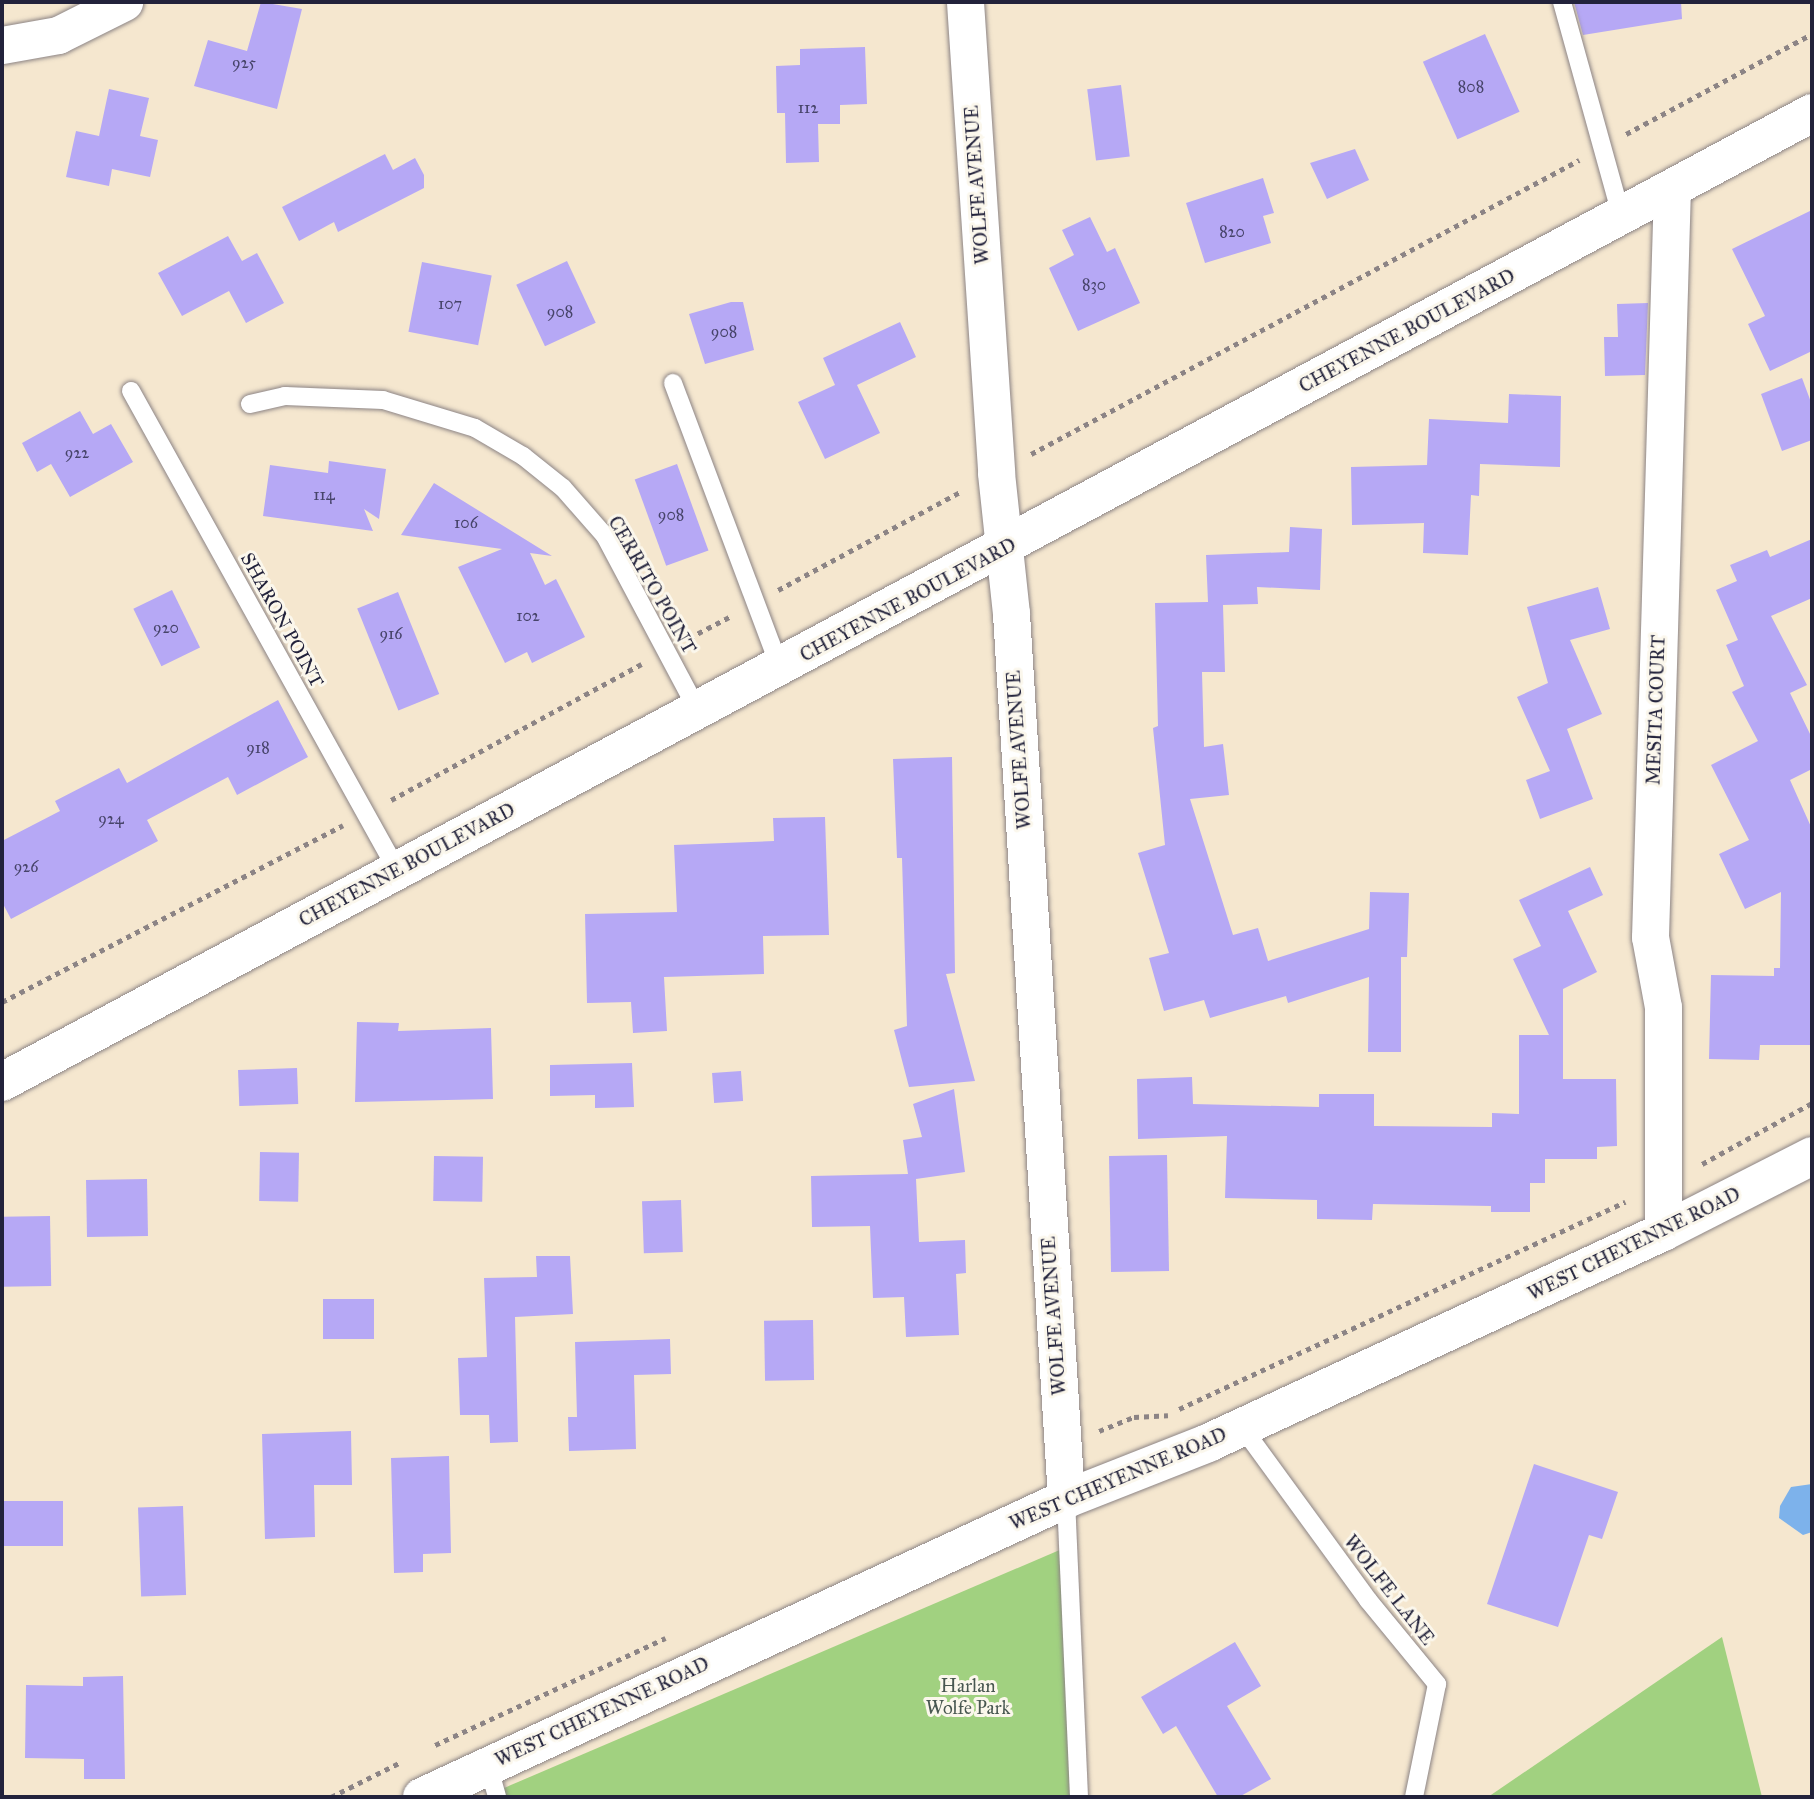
<!DOCTYPE html>
<style>
body{margin:0}
#map{position:relative;width:1814px;height:1799px;overflow:hidden;background:#f5e7cf;font-family:"IM FELL Great Primer",serif}
div>[style]{position:absolute}
[style*='--x']{left:calc(var(--x)*1px);top:calc(var(--y)*1px);width:calc(var(--w)*1px);rotate:calc(var(--a)*1deg)}
.green>*{inset:0;background:#a1d180}
.water>*{inset:0;background:#7db2eb}
.building>*{inset:0;background:#b6a8f5;transform-origin:0 0}
.path>*{height:4.5px;margin-top:-2.25px;transform-origin:0;background:repeating-linear-gradient(90deg,#8c8485 0 5px,transparent 0 10px)}
.roads{filter:drop-shadow(0 0 2px #8c8485) drop-shadow(0 0 2px #8c8485)}
.lane>*{height:18px;margin:-9px;padding:0 9px;transform-origin:9px;border-radius:9px;background:#fff}
.street>*{height:37px;margin:-18.5px;padding:0 18.5px;transform-origin:18.5px;border-radius:18.5px;background:#fff}
.secondary>*{height:38px;margin:-19px;padding:0 19px;transform-origin:19px;border-radius:19px;background:#fff}
span{translate:-50% -50%;white-space:nowrap;text-align:center;line-height:1.15;-webkit-text-stroke:6px #fbf7ec;paint-order:stroke}
.number-label{font-size:16px;color:#47446a}
.number-label span{-webkit-text-stroke-width:0}
.street-label{font-size:19px;color:#22223b}
.park-label{font-size:19px;color:#485750}
.frame{position:absolute;inset:0;border:4px solid #22223b;pointer-events:none}
</style>
<div id="map">
<div class="green">
<i style="clip-path:polygon(1062px 1549px,1073px 1797px,483px 1797px)"></i>
<i style="clip-path:polygon(1722px 1637px,1762px 1797px,1488px 1797px)"></i>
</div>
<div class="water">
<i style="clip-path:polygon(1812px 1484px,1812px 1532px,1803px 1535px,1779px 1518px,1780px 1506px,1791px 1487px)"></i>
</div>
<div class="building">
<i style="clip-path:polygon(261px 2px,302px 9px,277px 109px,194px 86px,208px 40px,247px 51px)"></i>
<i style="clip-path:polygon(1574px 2px,1681px 2px,1682px 19px,1583px 35px)"></i>
<i style="left:1485px;top:34px;width:85px;height:68px;rotate:66deg"></i>
<i style="clip-path:polygon(865px 47px,867px 104px,840px 105px,840px 124px,818px 124px,819px 162px,786px 163px,785px 113px,777px 113px,776px 66px,800px 65px,800px 49px)"></i>
<i style="left:1121px;top:85px;width:72px;height:34px;rotate:83deg"></i>
<i style="clip-path:polygon(109px 89px,149px 98px,140px 136px,158px 140px,150px 177px,112px 169px,109px 186px,66px 177px,76px 131px,99px 136px)"></i>
<i style="clip-path:polygon(1355px 149px,1369px 180px,1327px 199px,1310px 163px)"></i>
<i style="clip-path:polygon(385px 154px,393px 170px,415px 158px,424px 175px,424px 188px,338px 232px,334px 222px,299px 241px,282px 207px)"></i>
<i style="clip-path:polygon(1263px 178px,1274px 213px,1263px 216px,1271px 243px,1205px 263px,1186px 203px)"></i>
<i style="clip-path:polygon(1812px 210px,1812px 351px,1770px 371px,1748px 324px,1765px 316px,1732px 249px)"></i>
<i style="clip-path:polygon(1090px 217px,1107px 252px,1115px 248px,1140px 303px,1078px 331px,1049px 268px,1074px 255px,1062px 230px)"></i>
<i style="clip-path:polygon(228px 236px,242px 261px,257px 253px,284px 303px,246px 323px,229px 291px,182px 316px,158px 273px)"></i>
<i style="left:567px;top:261px;width:68px;height:56px;rotate:65deg"></i>
<i style="left:422px;top:262px;width:71px;height:71px;rotate:11deg"></i>
<i style="clip-path:polygon(731px 302px,743px 302px,754px 350px,705px 364px,689px 314px)"></i>
<i style="clip-path:polygon(1648px 303px,1645px 375px,1605px 376px,1604px 337px,1618px 337px,1617px 304px)"></i>
<i style="clip-path:polygon(900px 322px,916px 357px,857px 385px,880px 433px,825px 459px,798px 402px,835px 385px,823px 358px)"></i>
<i style="clip-path:polygon(1802px 378px,1812px 405px,1812px 440px,1782px 451px,1761px 394px)"></i>
<i style="clip-path:polygon(1509px 394px,1561px 396px,1560px 467px,1480px 464px,1479px 496px,1471px 495px,1468px 555px,1423px 553px,1424px 523px,1352px 525px,1351px 467px,1427px 465px,1429px 419px,1508px 423px)"></i>
<i style="clip-path:polygon(80px 411px,93px 434px,111px 424px,133px 462px,70px 497px,51px 464px,37px 472px,22px 443px)"></i>
<i style="clip-path:polygon(329px 461px,386px 469px,379px 519px,364px 509px,373px 531px,263px 516px,270px 465px,328px 473px)"></i>
<i style="left:677px;top:464px;width:92px;height:45px;rotate:70deg"></i>
<i style="clip-path:polygon(434px 483px,552px 556px,530px 553px,545px 585px,556px 579px,585px 637px,532px 663px,527px 652px,505px 663px,458px 567px,502px 549px,401px 535px)"></i>
<i style="clip-path:polygon(1290px 527px,1322px 529px,1320px 590px,1257px 587px,1258px 604px,1223px 605px,1225px 672px,1202px 672px,1204px 747px,1223px 744px,1229px 795px,1190px 799px,1233px 935px,1258px 928px,1268px 961px,1369px 929px,1370px 892px,1409px 893px,1407px 957px,1401px 957px,1401px 1052px,1368px 1052px,1369px 977px,1288px 1003px,1286px 996px,1210px 1018px,1204px 1000px,1164px 1011px,1149px 958px,1169px 953px,1138px 853px,1165px 845px,1153px 728px,1158px 726px,1155px 603px,1208px 602px,1206px 555px,1289px 552px)"></i>
<i style="clip-path:polygon(1812px 539px,1812px 598px,1771px 616px,1807px 685px,1790px 693px,1812px 738px,1812px 769px,1790px 780px,1812px 829px,1812px 1045px,1760px 1045px,1759px 1060px,1709px 1059px,1711px 975px,1774px 976px,1774px 968px,1780px 968px,1781px 892px,1745px 909px,1719px 854px,1749px 840px,1711px 765px,1758px 741px,1732px 692px,1744px 686px,1726px 645px,1738px 640px,1716px 590px,1737px 581px,1730px 565px,1767px 550px,1770px 557px)"></i>
<i style="clip-path:polygon(1598px 587px,1610px 629px,1570px 640px,1602px 714px,1567px 729px,1593px 799px,1540px 819px,1526px 780px,1550px 771px,1517px 697px,1548px 683px,1527px 607px)"></i>
<i style="left:172px;top:590px;width:64px;height:43px;rotate:64deg"></i>
<i style="left:398px;top:592px;width:110px;height:44px;rotate:68deg"></i>
<i style="clip-path:polygon(278px 700px,308px 757px,237px 795px,228px 777px,147px 820px,158px 841px,11px 919px,2px 902px,2px 841px,60px 811px,55px 801px,119px 768px,127px 783px)"></i>
<i style="clip-path:polygon(952px 757px,955px 973px,946px 974px,975px 1081px,909px 1087px,894px 1030px,907px 1026px,902px 858px,897px 858px,893px 759px)"></i>
<i style="clip-path:polygon(825px 817px,829px 935px,763px 936px,764px 974px,664px 977px,667px 1031px,633px 1033px,631px 1002px,587px 1003px,585px 914px,677px 912px,674px 845px,774px 841px,773px 818px)"></i>
<i style="clip-path:polygon(1590px 867px,1603px 895px,1568px 911px,1597px 972px,1563px 989px,1563px 1079px,1616px 1079px,1617px 1146px,1597px 1147px,1597px 1159px,1545px 1159px,1545px 1183px,1530px 1183px,1530px 1212px,1491px 1212px,1491px 1206px,1373px 1204px,1372px 1220px,1317px 1219px,1317px 1200px,1225px 1198px,1227px 1136px,1138px 1139px,1137px 1079px,1192px 1077px,1193px 1104px,1319px 1107px,1319px 1094px,1374px 1094px,1374px 1126px,1492px 1127px,1492px 1113px,1519px 1114px,1519px 1035px,1549px 1035px,1513px 959px,1541px 946px,1519px 900px)"></i>
<i style="clip-path:polygon(357px 1022px,399px 1023px,398px 1031px,491px 1028px,493px 1099px,355px 1102px)"></i>
<i style="clip-path:polygon(632px 1063px,634px 1107px,595px 1108px,595px 1095px,550px 1096px,550px 1065px)"></i>
<i style="left:297px;top:1068px;width:36px;height:59px;rotate:88deg"></i>
<i style="left:741px;top:1071px;width:30px;height:29px;rotate:86deg"></i>
<i style="clip-path:polygon(954px 1089px,965px 1172px,916px 1179px,919px 1242px,965px 1240px,966px 1273px,956px 1274px,959px 1335px,906px 1337px,904px 1297px,873px 1298px,870px 1226px,812px 1227px,811px 1176px,908px 1174px,903px 1140px,922px 1137px,913px 1104px)"></i>
<i style="left:260px;top:1152px;width:39px;height:49px;rotate:1deg"></i>
<i style="left:1167px;top:1155px;width:116px;height:58px;rotate:89deg"></i>
<i style="left:434px;top:1156px;width:49px;height:45px;rotate:1deg"></i>
<i style="left:147px;top:1179px;width:57px;height:61px;rotate:89deg"></i>
<i style="left:681px;top:1200px;width:52px;height:39px;rotate:88deg"></i>
<i style="left:50px;top:1216px;width:70px;height:48px;rotate:89deg"></i>
<i style="clip-path:polygon(536px 1256px,570px 1256px,573px 1314px,515px 1317px,518px 1442px,490px 1443px,489px 1415px,460px 1415px,458px 1358px,487px 1357px,484px 1278px,537px 1277px)"></i>
<i style="left:323px;top:1299px;width:51px;height:40px"></i>
<i style="left:813px;top:1320px;width:60px;height:49px;rotate:89deg"></i>
<i style="clip-path:polygon(670px 1339px,671px 1374px,634px 1375px,636px 1449px,569px 1451px,568px 1417px,577px 1417px,575px 1342px)"></i>
<i style="clip-path:polygon(351px 1431px,352px 1485px,314px 1485px,315px 1537px,265px 1539px,262px 1434px)"></i>
<i style="clip-path:polygon(449px 1456px,451px 1553px,423px 1554px,423px 1572px,394px 1573px,391px 1458px)"></i>
<i style="clip-path:polygon(1534px 1464px,1618px 1492px,1602px 1539px,1589px 1535px,1558px 1627px,1487px 1604px)"></i>
<i style="left:2px;top:1501px;width:61px;height:45px"></i>
<i style="left:183px;top:1506px;width:89px;height:45px;rotate:88deg"></i>
<i style="clip-path:polygon(1235px 1642px,1261px 1686px,1227px 1706px,1271px 1779px,1239px 1797px,1218px 1797px,1176px 1726px,1163px 1734px,1141px 1697px)"></i>
<i style="clip-path:polygon(123px 1676px,125px 1779px,84px 1779px,84px 1759px,25px 1758px,26px 1685px,83px 1686px,83px 1677px)"></i>
</div>
<div class="path">
<i style="--x:1626;--y:134;--w:211;--a:-28.3"></i>
<i style="--x:1031;--y:454;--w:622;--a:-28.21"></i>
<i style="--x:778;--y:590;--w:209;--a:-28.3"></i>
<i style="--x:689;--y:638;--w:47;--a:-27.6"></i>
<i style="--x:391;--y:800;--w:285;--a:-28.5"></i>
<i style="--x:2;--y:1002;--w:384;--a:-27.4"></i>
<i style="--x:1702;--y:1164;--w:126;--a:-29"></i>
<i style="--x:1179;--y:1409;--w:492;--a:-24.9"></i>
<i style="--x:1099;--y:1431;--w:38;--a:-22"></i>
<i style="--x:1134;--y:1417;--w:34;--a:-3"></i>
<i style="--x:435;--y:1745;--w:254;--a:-24.9"></i>
<i style="--x:331;--y:1797;--w:76;--a:-26.6"></i>
</div>
<div class="roads">
<div class="lane">
<i style="--x:1562;--y:2;--w:221;--a:74.5"></i>
<i style="--x:673;--y:383;--w:304;--a:69.4"></i>
<i style="--x:131;--y:391;--w:548;--a:60.96"></i>
<i style="--x:250;--y:404;--w:36;--a:-13"></i>
<i style="--x:285;--y:396;--w:98;--a:2.3"></i>
<i style="--x:383;--y:400;--w:96;--a:16.9"></i>
<i style="--x:475;--y:428;--w:56;--a:30.3"></i>
<i style="--x:523;--y:456;--w:51;--a:38.7"></i>
<i style="--x:563;--y:488;--w:64;--a:48.8"></i>
<i style="--x:605;--y:536;--w:198;--a:62"></i>
<i style="--x:1242;--y:1427;--w:214;--a:53.9"></i>
<i style="--x:1368;--y:1600;--w:109;--a:50.6"></i>
<i style="--x:1437;--y:1684;--w:115;--a:101.5"></i>
<i style="--x:1066;--y:1499;--w:298;--a:87.5"></i>
<i style="--x:488;--y:1765;--w:33;--a:74"></i>
</div>
<div class="street">
<i style="--x:965;--y:2;--w:472;--a:86.2"></i>
<i style="--x:996;--y:473;--w:142;--a:83.9"></i>
<i style="--x:1011;--y:614;--w:887;--a:86.44"></i>
<i style="--x:2;--y:45;--w:57;--a:-10.1"></i>
<i style="--x:58;--y:35;--w:74;--a:-26.6"></i>
<i style="--x:1663;--y:1232;--w:225;--a:-90"></i>
<i style="--x:1663;--y:1007;--w:71;--a:-100.5"></i>
<i style="--x:1650;--y:937;--w:750;--a:-88.32"></i>
</div>
<div class="secondary">
<i style="--x:2;--y:1082;--w:2053;--a:-28.16"></i>
<i style="--x:422;--y:1797;--w:710;--a:-24.83"></i>
<i style="--x:1066;--y:1499;--w:153;--a:-21.5"></i>
<i style="--x:1208;--y:1443;--w:502;--a:-24.88"></i>
<i style="--x:1663;--y:1232;--w:167;--a:-27"></i>
</div>
</div>
<div class="number-label">
<span style="left:244px;top:63px">925</span>
<span style="left:1471px;top:87px">808</span>
<span style="left:808px;top:108px">112</span>
<span style="left:1232px;top:232px">820</span>
<span style="left:1094px;top:285px">830</span>
<span style="left:450px;top:304px">107</span>
<span style="left:560px;top:312px">908</span>
<span style="left:724px;top:332px">908</span>
<span style="left:77px;top:453px">922</span>
<span style="left:324px;top:495px">114</span>
<span style="left:671px;top:515px">908</span>
<span style="left:466px;top:523px">106</span>
<span style="left:528px;top:616px">102</span>
<span style="left:166px;top:628px">920</span>
<span style="left:391px;top:634px">916</span>
<span style="left:258px;top:748px">918</span>
<span style="left:111px;top:819px">924</span>
<span style="left:26px;top:867px">926</span>
</div>
<div class="street-label">
<span style="left:977px;top:185px;rotate:-94deg">WOLFE AVENUE</span>
<span style="left:1407px;top:331px;rotate:-28deg">CHEYENNE BOULEVARD</span>
<span style="left:652px;top:585px;rotate:60deg">CERRITO POINT</span>
<span style="left:908px;top:600px;rotate:-28deg">CHEYENNE BOULEVARD</span>
<span style="left:282px;top:620px;rotate:61deg">SHARON POINT</span>
<span style="left:1656px;top:710px;rotate:-88deg">MESITA COURT</span>
<span style="left:1019px;top:750px;rotate:-94deg">WOLFE AVENUE</span>
<span style="left:407px;top:865px;rotate:-28deg">CHEYENNE BOULEVARD</span>
<span style="left:1634px;top:1244px;rotate:-26deg">WEST CHEYENNE ROAD</span>
<span style="left:1054px;top:1316px;rotate:-94deg">WOLFE AVENUE</span>
<span style="left:1118px;top:1479px;rotate:-23deg">WEST CHEYENNE ROAD</span>
<span style="left:1389px;top:1590px;rotate:52deg">WOLFE LANE</span>
<span style="left:602px;top:1712px;rotate:-25deg">WEST CHEYENNE ROAD</span>
</div>
<div class="park-label">
<span style="left:968px;top:1697px">Harlan<br>Wolfe Park</span>
</div>
<div class="frame"></div>
</div>
